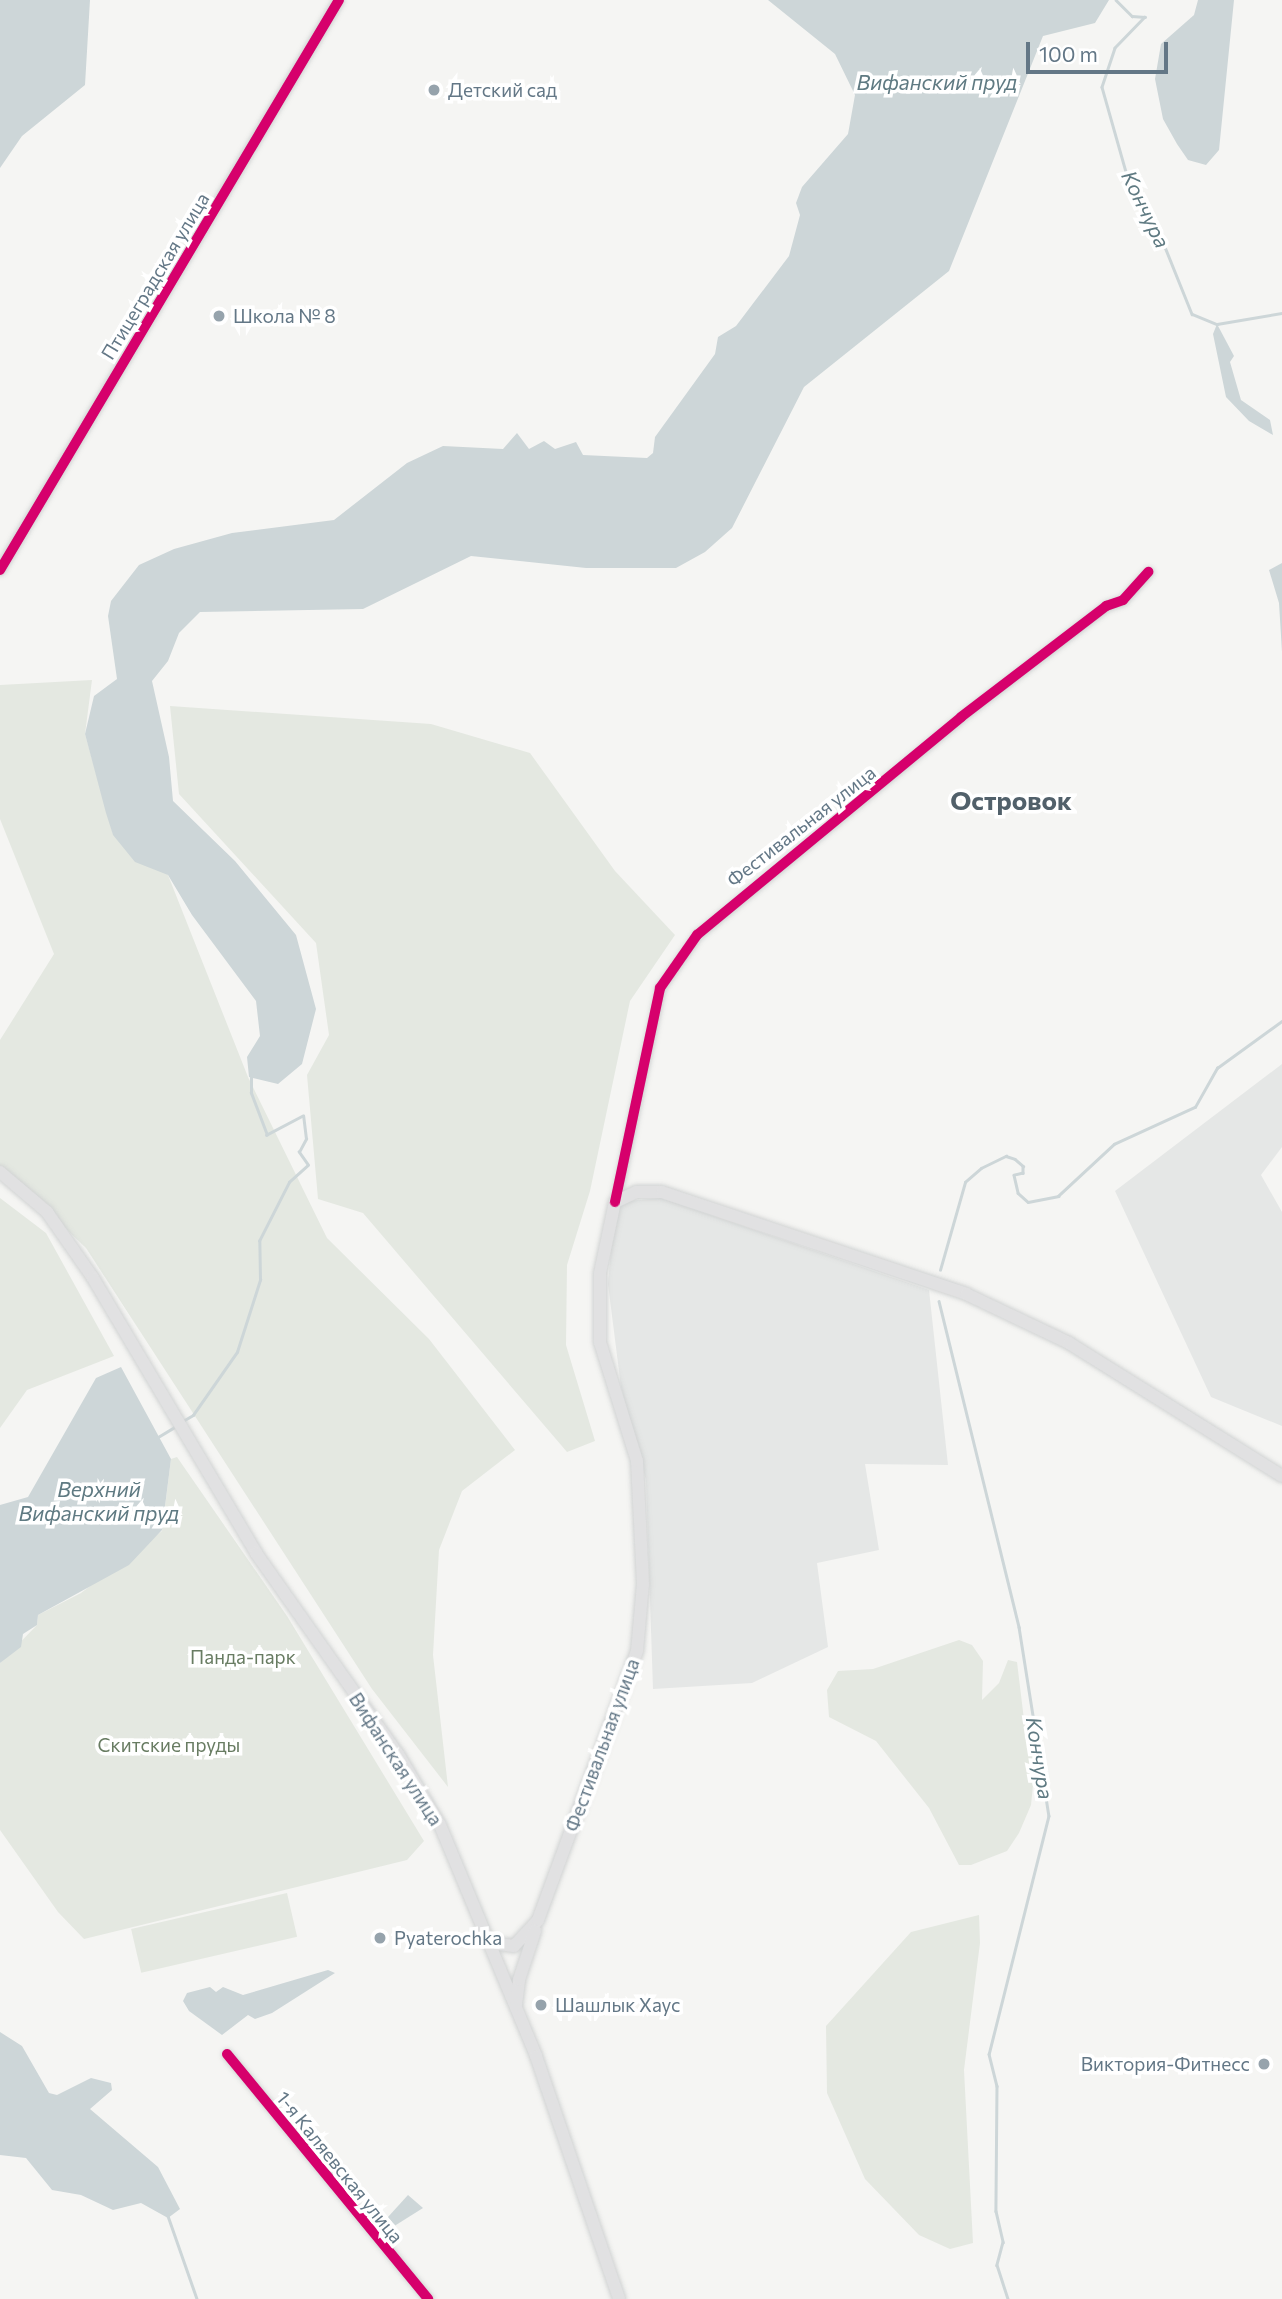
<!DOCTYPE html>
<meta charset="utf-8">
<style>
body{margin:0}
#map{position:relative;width:1282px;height:2299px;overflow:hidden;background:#f5f5f3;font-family:Commissioner,sans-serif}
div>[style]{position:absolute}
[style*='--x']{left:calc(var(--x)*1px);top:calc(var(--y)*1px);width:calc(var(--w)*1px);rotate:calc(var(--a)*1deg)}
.built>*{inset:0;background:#e5e7e6}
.green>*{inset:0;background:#e4e8e1;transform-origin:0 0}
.water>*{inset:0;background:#cdd6d8}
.stream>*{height:2.5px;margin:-1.25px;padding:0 1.25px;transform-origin:1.25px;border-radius:1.25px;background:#cdd6d8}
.roads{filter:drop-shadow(0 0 2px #d1d3d3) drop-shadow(0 0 2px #d1d3d3)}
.minor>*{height:9px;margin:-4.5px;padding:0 4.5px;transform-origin:4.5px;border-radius:4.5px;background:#ced0d0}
.tertiary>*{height:10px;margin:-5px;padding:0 5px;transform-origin:5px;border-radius:5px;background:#ced0d0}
.secondary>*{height:12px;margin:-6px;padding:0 6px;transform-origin:6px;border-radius:6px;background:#e1e1e2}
.cycleway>*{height:10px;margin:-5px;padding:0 5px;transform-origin:5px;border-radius:5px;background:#d6006c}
.dots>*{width:19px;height:19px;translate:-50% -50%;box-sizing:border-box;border:4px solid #fff;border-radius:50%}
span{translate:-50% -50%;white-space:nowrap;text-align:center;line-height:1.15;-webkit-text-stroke:7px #fff;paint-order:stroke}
.poi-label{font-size:19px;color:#637786}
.left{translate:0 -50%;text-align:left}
.right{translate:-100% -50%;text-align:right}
.street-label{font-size:19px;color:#637786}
.park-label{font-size:19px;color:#687c62}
.water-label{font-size:21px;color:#5f7a82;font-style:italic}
.district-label{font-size:26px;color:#51606a;font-weight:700}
.scale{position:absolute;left:1026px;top:42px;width:142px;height:32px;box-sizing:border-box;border:4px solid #637786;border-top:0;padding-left:9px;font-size:21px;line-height:24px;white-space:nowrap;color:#637786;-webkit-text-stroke:5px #fff;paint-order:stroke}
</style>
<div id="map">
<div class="built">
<i style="clip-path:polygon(1282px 1064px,1282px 1147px,1261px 1175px,1282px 1212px,1282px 1426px,1211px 1397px,1115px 1191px)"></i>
<i style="clip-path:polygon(661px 1198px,929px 1290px,948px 1465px,865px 1464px,879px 1550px,817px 1563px,828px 1647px,752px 1683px,653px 1689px,646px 1480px,621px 1387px,608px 1284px,615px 1202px)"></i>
</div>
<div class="green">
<i style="clip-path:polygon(92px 680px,85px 734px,113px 834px,168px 875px,248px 1077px,327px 1238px,429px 1339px,515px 1450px,462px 1491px,439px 1550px,433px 1655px,448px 1787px,372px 1689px,86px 1248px,0 1166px,0 1040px,54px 954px,0 819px,0 685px)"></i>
<i style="clip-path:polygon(170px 706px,431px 724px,530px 753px,615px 871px,675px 935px,630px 1001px,590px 1191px,567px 1265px,566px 1345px,595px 1441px,567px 1452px,363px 1213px,318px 1199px,307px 1075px,329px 1035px,316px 943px,179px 794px)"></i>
<i style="clip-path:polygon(0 1198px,46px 1233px,114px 1356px,27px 1390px,0 1428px)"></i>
<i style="clip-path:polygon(177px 1457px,287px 1616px,424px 1841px,407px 1860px,84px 1939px,58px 1912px,0 1830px,0 1663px,37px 1625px,38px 1615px,81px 1593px,162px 1531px,171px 1459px)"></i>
<i style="clip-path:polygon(959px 1640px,972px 1645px,983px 1661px,982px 1700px,999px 1683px,1008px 1660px,1017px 1662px,1025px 1728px,1035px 1765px,1031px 1805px,1019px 1833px,1007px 1851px,971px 1865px,959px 1865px,929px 1808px,876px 1741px,829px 1717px,827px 1690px,838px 1671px,873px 1669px)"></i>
<i style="left:287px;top:1893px;width:45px;height:160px;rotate:77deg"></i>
<i style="clip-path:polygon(979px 1915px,980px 1943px,964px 2070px,973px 2243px,950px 2249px,919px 2235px,865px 2179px,827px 2093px,826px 2026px,911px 1932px)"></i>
</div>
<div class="water">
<i style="clip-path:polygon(0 0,90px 0,85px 85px,22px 136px,0 168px)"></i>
<i style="clip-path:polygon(768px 0,1109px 0,1095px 23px,1043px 36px,949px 271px,804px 387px,732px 528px,705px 552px,676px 568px,586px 568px,471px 556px,363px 609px,200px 612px,179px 633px,168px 661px,152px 681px,169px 757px,173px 801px,235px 861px,296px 935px,316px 1009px,302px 1064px,278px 1084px,249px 1077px,247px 1057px,260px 1036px,256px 1001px,192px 915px,168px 875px,135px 862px,113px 835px,106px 813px,85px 734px,94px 696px,117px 679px,108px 616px,111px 601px,139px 565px,174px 549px,232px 533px,334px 520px,407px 463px,443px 446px,503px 449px,517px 433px,529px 449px,544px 441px,555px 449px,576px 442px,583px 455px,647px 458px,653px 453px,655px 437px,715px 354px,718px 337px,736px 326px,789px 256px,800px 215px,796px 203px,802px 187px,848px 134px,855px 95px,835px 54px)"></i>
<i style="clip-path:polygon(1198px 0,1234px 0,1219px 150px,1206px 165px,1188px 160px,1177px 144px,1163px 119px,1155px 79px,1161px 44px,1194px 15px)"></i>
<i style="clip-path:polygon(1217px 324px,1234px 356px,1230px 362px,1241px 400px,1270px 420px,1273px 435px,1249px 421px,1226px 397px,1213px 334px)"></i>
<i style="clip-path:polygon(1282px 563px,1282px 652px,1279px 603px,1269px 570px)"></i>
<i style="clip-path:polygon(121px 1367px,171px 1459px,162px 1530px,129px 1565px,38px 1615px,37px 1625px,23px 1634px,21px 1647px,0 1663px,0 1505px,28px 1497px,96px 1378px)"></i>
<i style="clip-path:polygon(328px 1970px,335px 1973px,272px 2013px,255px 2019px,248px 2015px,222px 2035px,189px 2011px,183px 2001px,187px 1993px,210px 1987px,216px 1992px,223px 1987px,243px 1995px)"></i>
<i style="clip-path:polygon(0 2032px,22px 2046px,49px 2093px,57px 2095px,91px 2078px,111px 2083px,112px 2090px,90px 2109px,158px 2167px,180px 2209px,168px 2218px,141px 2203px,113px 2210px,81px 2195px,52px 2190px,26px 2158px,0 2155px)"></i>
<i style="clip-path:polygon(408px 2195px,423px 2208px,388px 2230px,388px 2217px)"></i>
</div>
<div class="stream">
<i style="--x:1116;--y:0;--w:23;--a:45"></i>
<i style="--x:1132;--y:16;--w:13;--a:4"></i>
<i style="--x:1145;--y:17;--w:43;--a:134.1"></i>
<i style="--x:1115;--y:48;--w:41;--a:108.4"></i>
<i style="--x:1102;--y:87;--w:96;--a:74.2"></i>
<i style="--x:1128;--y:179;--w:56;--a:58.9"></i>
<i style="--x:1157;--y:227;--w:94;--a:68.1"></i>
<i style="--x:1192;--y:314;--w:27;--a:22"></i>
<i style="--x:1217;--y:324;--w:66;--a:-9.6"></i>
<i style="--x:940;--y:1270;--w:91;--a:-74.1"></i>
<i style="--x:965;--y:1182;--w:21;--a:-41"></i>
<i style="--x:981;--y:1168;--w:28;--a:-26"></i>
<i style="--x:1006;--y:1156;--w:9;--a:18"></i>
<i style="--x:1015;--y:1159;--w:11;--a:41"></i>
<i style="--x:1023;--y:1166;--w:7;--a:90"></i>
<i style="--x:1023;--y:1173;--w:9;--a:167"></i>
<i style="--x:1014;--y:1175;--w:18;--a:77"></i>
<i style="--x:1018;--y:1193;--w:13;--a:42"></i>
<i style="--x:1028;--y:1202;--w:31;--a:-11"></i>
<i style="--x:1058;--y:1196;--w:76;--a:-42.9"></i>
<i style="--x:1114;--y:1144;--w:89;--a:-24.6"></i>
<i style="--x:1195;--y:1107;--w:45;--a:-60.6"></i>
<i style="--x:1217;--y:1068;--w:80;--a:-35.9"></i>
<i style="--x:939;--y:1301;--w:336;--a:76.2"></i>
<i style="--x:1019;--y:1627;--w:191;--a:81"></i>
<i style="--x:1049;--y:1816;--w:245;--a:104.1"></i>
<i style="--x:989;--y:2054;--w:33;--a:76"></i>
<i style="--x:997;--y:2086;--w:125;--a:90.5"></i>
<i style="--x:996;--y:2211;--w:32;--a:77"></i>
<i style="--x:1003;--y:2242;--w:24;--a:105"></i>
<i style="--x:997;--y:2265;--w:36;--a:72"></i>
<i style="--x:181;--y:1422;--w:14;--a:-30"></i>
<i style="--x:193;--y:1415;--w:77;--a:-55.1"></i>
<i style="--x:237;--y:1352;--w:76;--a:-72.3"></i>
<i style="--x:260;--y:1280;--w:39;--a:-91"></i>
<i style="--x:259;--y:1241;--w:66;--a:-63"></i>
<i style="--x:289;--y:1182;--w:25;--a:-42"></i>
<i style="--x:308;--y:1165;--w:16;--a:-125"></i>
<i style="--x:299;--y:1152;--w:15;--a:-62"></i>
<i style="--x:306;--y:1139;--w:23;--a:-97"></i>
<i style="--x:303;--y:1116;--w:41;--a:152.2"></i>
<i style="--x:267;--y:1135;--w:45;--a:-110.9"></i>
<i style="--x:251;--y:1093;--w:18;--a:-90"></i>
<i style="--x:158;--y:1437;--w:21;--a:-31"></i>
<i style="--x:168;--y:2216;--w:88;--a:70.7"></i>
</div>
<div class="roads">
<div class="minor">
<i style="--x:615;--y:1202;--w:219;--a:-78.1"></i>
<i style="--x:660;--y:988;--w:65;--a:-55.1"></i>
<i style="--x:697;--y:935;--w:342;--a:-39.5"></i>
<i style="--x:961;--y:717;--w:183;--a:-37.4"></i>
<i style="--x:1106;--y:606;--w:18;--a:-19"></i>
<i style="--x:1123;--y:600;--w:38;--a:-48"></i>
<i style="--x:227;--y:2054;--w:317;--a:50.6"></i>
</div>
<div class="tertiary">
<i style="--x:0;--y:570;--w:663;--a:-59.26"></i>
</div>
<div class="secondary">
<i style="--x:0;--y:1172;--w:62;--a:40.4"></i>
<i style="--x:47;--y:1212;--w:80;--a:55.1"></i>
<i style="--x:93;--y:1278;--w:320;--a:59.3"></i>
<i style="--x:256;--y:1553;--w:246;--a:54.8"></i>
<i style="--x:398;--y:1754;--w:82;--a:59.4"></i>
<i style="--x:440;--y:1825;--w:250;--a:67.4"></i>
<i style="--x:536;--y:2056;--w:257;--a:71.1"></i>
<i style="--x:492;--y:1943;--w:22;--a:8"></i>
<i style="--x:514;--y:1946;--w:35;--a:-47"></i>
<i style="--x:538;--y:1920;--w:287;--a:-69.8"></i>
<i style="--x:637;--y:1651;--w:67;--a:-84.9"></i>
<i style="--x:643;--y:1584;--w:123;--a:-92.8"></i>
<i style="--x:637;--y:1461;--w:125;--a:-107.3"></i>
<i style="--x:600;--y:1342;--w:69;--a:-90"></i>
<i style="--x:600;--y:1273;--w:73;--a:-78.1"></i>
<i style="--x:615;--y:1202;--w:23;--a:-25"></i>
<i style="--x:636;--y:1192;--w:26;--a:0"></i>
<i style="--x:662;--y:1192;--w:321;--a:18.5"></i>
<i style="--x:966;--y:1294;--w:114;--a:25.4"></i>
<i style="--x:1069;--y:1343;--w:251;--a:32"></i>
<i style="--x:516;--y:2005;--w:25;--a:-83"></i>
<i style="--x:519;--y:1980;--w:52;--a:-71.9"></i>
</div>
</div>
<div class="cycleway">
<i style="--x:0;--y:570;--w:663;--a:-59.26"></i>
<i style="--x:615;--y:1202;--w:219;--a:-78.1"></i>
<i style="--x:660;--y:988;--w:65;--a:-55.1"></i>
<i style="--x:697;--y:935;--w:342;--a:-39.5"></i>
<i style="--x:961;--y:717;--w:183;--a:-37.4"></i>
<i style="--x:1106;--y:606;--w:18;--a:-19"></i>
<i style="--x:1123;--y:600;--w:38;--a:-48"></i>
<i style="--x:227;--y:2054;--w:317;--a:50.6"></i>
</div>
<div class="dots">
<i style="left:434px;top:90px;background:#96a3ac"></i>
<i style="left:219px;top:316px;background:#96a3ac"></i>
<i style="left:380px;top:1938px;background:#96a3ac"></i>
<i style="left:541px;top:2005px;background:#96a3ac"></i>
<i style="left:1264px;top:2064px;background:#96a3ac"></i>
</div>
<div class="poi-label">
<span class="left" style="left:448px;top:90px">Детский сад</span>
<span class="left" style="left:233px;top:316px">Школа № 8</span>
<span class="left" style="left:394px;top:1938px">Pyaterochka</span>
<span class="left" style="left:555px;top:2005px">Шашлык Хаус</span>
<span class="right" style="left:1250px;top:2064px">Виктория-Фитнесс</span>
</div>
<div class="street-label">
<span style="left:155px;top:276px;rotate:-59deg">Птицеградская улица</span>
<span style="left:801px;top:826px;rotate:-38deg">Фестивальная улица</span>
<span style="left:602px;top:1745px;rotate:-70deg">Фестивальная улица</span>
<span style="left:396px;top:1759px;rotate:57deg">Вифанская улица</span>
<span style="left:340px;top:2167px;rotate:51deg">1-я Каляевская улица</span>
</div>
<div class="park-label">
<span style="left:243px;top:1657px">Панда-парк</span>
<span style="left:169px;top:1745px">Скитские пруды</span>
</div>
<div class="water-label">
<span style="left:937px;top:82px">Вифанский пруд</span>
<span style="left:1146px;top:209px;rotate:64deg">Кончура</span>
<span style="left:99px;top:1501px">Верхний<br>Вифанский пруд</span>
<span style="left:1040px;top:1758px;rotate:81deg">Кончура</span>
</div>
<div class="district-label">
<span style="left:1011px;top:800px">Островок</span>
</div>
<div class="scale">100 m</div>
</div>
